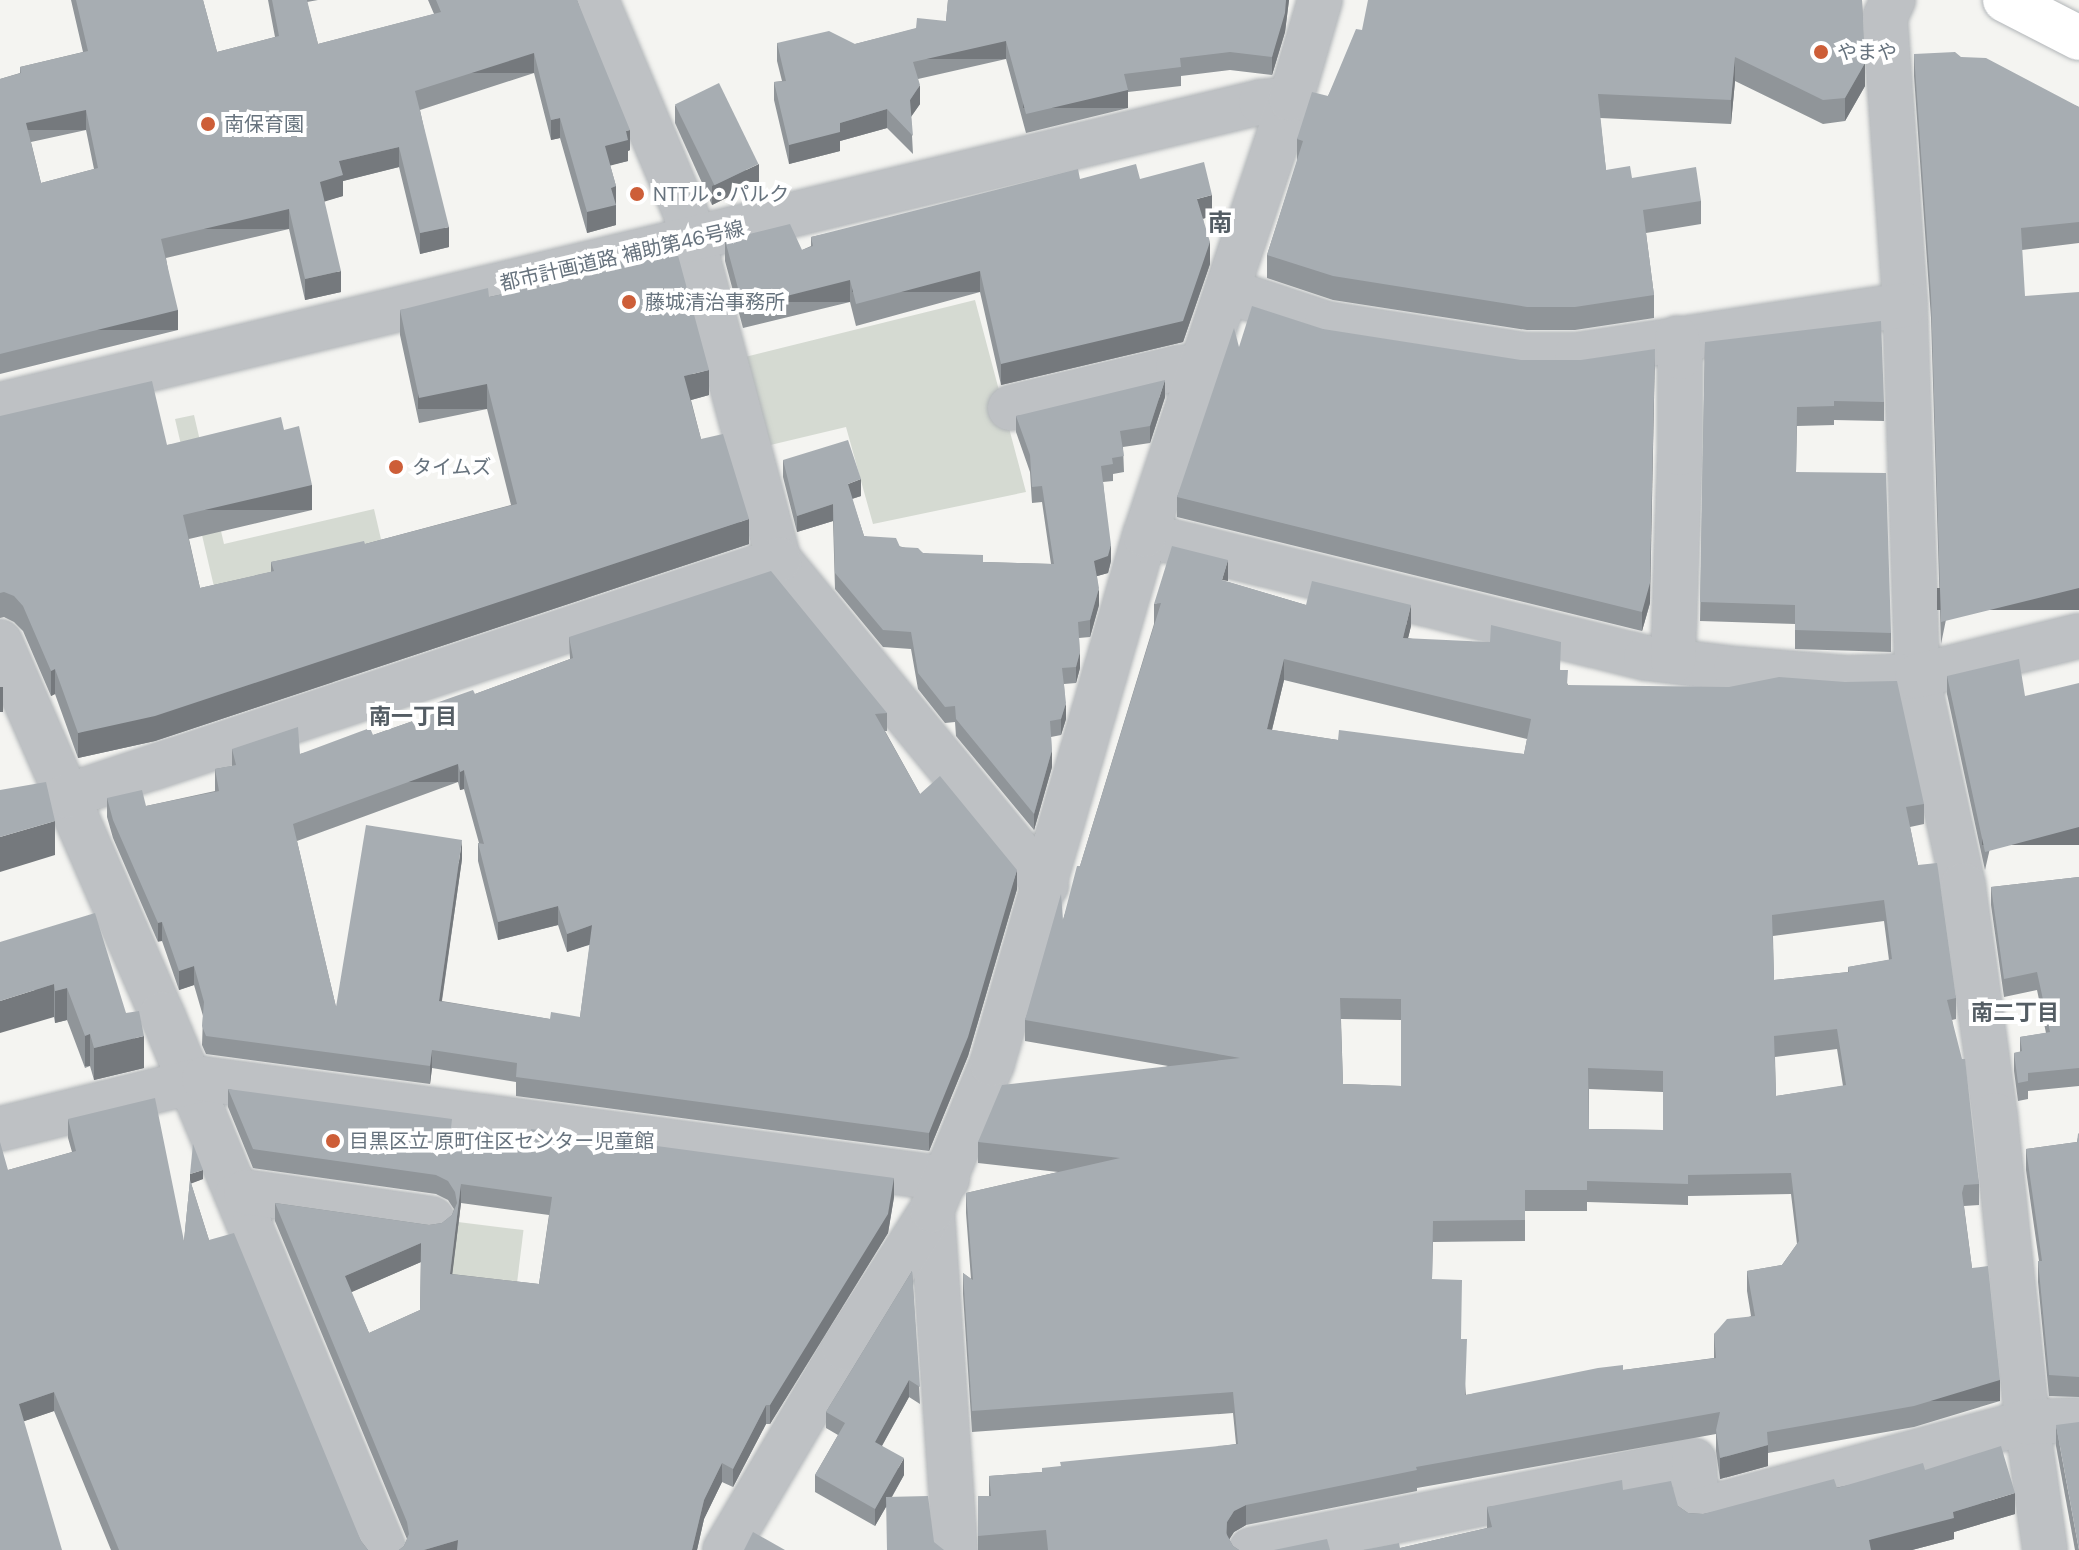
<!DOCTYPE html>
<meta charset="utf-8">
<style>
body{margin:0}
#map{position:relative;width:2079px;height:1550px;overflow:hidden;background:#f4f4f1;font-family:"DM Sans","Noto Sans JP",sans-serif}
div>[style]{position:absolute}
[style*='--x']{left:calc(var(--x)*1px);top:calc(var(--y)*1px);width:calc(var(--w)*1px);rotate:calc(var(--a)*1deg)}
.green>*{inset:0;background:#d5dad2;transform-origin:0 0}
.roads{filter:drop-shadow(0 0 2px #b1b5b8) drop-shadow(0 0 2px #b1b5b8)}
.minor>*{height:44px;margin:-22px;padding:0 22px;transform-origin:22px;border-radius:22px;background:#bec1c4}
.major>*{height:44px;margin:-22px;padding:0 22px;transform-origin:22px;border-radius:22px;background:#fff}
.wall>*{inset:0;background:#909599}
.shaded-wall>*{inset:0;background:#75797d;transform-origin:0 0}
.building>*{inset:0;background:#a7adb2;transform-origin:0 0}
.dots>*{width:22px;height:22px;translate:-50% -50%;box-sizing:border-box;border:4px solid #fff;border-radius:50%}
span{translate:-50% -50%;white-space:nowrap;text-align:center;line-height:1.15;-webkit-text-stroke:8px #fff;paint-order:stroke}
.poi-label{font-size:20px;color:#67737e}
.left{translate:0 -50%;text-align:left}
.street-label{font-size:20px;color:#67737e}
.neighbourhood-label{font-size:22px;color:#545d64;font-weight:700}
.quarter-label{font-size:24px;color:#545d64;font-weight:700}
</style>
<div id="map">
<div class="green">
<i style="clip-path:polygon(975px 300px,1026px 492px,873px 524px,846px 427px,754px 449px,733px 360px)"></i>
<i style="clip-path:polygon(194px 415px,224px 544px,374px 509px,384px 552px,215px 591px,175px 419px)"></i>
<i style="left:458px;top:1222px;width:66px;height:72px;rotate:7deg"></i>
</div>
<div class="roads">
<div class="minor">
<i style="--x:596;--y:0;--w:232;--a:67.2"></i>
<i style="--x:686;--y:214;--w:358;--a:75"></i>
<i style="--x:779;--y:560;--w:421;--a:50.6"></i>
<i style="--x:1893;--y:0;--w:19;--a:115"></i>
<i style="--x:1885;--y:17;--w:289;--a:86"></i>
<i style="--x:1905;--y:305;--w:371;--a:88.1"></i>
<i style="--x:1917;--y:676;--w:214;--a:77.6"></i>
<i style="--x:1963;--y:885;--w:232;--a:82.1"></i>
<i style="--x:1995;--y:1115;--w:309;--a:84"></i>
<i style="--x:2027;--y:1422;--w:129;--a:82"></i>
<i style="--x:1227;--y:291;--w:105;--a:18.3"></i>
<i style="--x:1327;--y:324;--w:200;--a:8.9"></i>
<i style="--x:1525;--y:355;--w:52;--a:0"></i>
<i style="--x:1577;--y:355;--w:332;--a:-8.7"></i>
<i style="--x:0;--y:405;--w:1297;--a:-13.51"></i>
<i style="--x:1261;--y:102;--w:30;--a:-6"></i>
<i style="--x:1010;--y:408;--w:173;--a:-13.4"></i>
<i style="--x:1178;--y:368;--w:22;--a:-5"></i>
<i style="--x:1145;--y:535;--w:516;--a:13.79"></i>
<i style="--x:1646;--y:658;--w:91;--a:7"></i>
<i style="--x:1736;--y:669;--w:111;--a:4.6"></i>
<i style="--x:1847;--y:678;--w:70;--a:-1.6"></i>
<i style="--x:1917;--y:676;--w:167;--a:-13.9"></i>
<i style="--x:0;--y:642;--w:406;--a:66.5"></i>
<i style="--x:162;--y:1014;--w:580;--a:67.5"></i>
<i style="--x:1673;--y:661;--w:208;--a:-88.1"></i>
<i style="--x:1680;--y:453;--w:96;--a:-90"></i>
<i style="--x:1680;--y:357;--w:19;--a:-99"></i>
<i style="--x:67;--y:796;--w:750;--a:-18.34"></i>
<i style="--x:0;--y:1129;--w:210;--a:-13.8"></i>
<i style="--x:204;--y:1079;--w:750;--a:7.67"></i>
<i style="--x:237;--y:1195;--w:9;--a:-18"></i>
<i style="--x:246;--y:1192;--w:188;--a:8.3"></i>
<i style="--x:932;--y:1210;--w:341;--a:86.1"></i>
<i style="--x:725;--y:1550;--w:234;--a:-59.5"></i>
<i style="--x:844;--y:1348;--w:164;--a:-57.5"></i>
<i style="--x:932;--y:1210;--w:158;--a:-67.7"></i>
<i style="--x:992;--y:1064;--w:551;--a:-73.87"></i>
<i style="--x:1145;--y:535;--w:460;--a:-71.5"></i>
<i style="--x:1291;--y:99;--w:103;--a:-73.7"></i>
<i style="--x:1251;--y:1550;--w:452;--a:-11.4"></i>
<i style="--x:1694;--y:1461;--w:50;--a:86.6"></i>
<i style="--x:1697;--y:1511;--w:342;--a:-15.1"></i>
<i style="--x:2027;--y:1422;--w:52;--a:-2.2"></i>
</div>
<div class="major">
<i style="--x:2005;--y:0;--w:83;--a:27.2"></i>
</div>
</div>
<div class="wall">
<i style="clip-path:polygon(evenodd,71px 0,203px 0,217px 52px,275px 37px,268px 0,318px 0,307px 2px,318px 44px,434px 14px,428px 0,577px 0,630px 150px,628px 151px,628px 161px,610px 165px,616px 186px,616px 225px,587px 233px,560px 138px,551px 140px,534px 73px,420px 110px,449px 247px,420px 254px,399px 167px,343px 181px,343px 196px,324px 201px,341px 292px,305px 300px,289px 229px,166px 258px,178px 330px,0 374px,0 79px,20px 73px,20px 67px,83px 52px,71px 0,86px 130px,94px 169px,41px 183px,31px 142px,86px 130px)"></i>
<i style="clip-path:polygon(948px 0,1289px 0,1285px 32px,1272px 75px,1230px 70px,1181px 76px,1181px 86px,1128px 92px,1128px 108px,1026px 133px,1006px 59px,918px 79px,920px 104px,911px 117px,913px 154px,887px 128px,840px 141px,840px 151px,789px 164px,774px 100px,774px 82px,782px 81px,777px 61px,777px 43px,855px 44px,946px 21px)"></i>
<i style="clip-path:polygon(1862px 0,1865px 86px,1845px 121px,1823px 124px,1735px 81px,1731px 124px,1600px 118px,1606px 170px,1701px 201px,1701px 224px,1646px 233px,1654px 295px,1654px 318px,1575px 330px,1527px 330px,1333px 300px,1267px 278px,1267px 255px,1297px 162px,1297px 139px,1328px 96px,1362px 30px)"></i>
<i style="clip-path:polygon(1914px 54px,1961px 57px,2079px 107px,2079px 243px,2022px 250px,1941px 644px,1931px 318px,1914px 76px)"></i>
<i style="clip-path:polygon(675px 105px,759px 182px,712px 205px,675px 123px)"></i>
<i style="clip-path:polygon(1080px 179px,1140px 179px,1212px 216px,1203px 219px,1210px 264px,1183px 342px,1001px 385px,980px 292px,856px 326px,850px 302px,743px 328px,725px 261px,725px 240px,802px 250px,811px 246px,811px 237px)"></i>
<i style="clip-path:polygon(606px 266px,709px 395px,691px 400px,701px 439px,749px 544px,155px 741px,78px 758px,55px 694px,51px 696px,23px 631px,14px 622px,4px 617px,0 618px,0 416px,167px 445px,284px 430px,312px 510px,189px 539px,200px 588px,271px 572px,271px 562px,365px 544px,511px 505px,487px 409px,419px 423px,400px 335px,400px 310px,489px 297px,606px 272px)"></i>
<i style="clip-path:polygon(1323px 329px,1650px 603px,1642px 631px,1177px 517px,1177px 497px,1239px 347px)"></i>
<i style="clip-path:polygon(1705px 342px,1884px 402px,1884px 421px,1834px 420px,1834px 425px,1797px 426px,1796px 472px,1891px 633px,1891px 652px,1795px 649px,1795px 624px,1700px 621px)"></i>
<i style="clip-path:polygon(1165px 397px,1150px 443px,1123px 447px,1124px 472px,1113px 474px,1113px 481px,1103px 482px,1111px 561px,1108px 573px,1097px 576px,1099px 605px,1090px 637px,1079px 638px,1080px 668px,1076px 683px,1064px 684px,1066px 719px,1061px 735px,1051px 737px,1052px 767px,1034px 830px,956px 736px,955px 722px,945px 723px,918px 689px,911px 649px,883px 647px,835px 589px,833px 521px,797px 532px,783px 477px,783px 460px,861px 496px,852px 499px,864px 536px,923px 553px,983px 562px,1051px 564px,1042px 502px,1032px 503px,1030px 472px,1016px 432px,1016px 416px)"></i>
<i style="clip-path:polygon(evenodd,1228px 582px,1306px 605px,1411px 626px,1408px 638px,1561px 670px,1568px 685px,1924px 804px,1924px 824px,1910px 827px,1918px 865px,1956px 998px,1956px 1019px,1952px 1020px,1979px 1184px,1979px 1205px,1964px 1206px,1972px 1268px,2000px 1401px,1914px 1427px,1768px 1453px,1768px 1466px,1720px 1479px,1716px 1451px,1716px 1434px,1417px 1488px,1417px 1491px,1246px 1525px,1234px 1532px,1229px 1539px,1233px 1546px,1239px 1550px,978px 1550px,978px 1496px,989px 1496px,989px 1476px,1042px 1472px,1236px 1444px,1233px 1413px,972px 1432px,963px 1294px,963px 1273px,971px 1279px,966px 1213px,966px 1193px,1058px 1172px,978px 1163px,978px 1142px,1168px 1066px,1025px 1041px,1025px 1020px,1063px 920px,1080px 866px,1154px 624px,1154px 604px,1228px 582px,1284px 680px,1527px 739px,1524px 754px,1338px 740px,1272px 730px,1284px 680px,1228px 582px,1884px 921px,1889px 960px,1848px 967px,1848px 972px,1774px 980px,1773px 936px,1884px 921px,1228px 582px,1341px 1019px,1401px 1020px,1401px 1086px,1343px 1084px,1341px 1019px,1228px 582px,1837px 1049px,1843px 1086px,1776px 1096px,1775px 1057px,1837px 1049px,1228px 582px,1589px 1089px,1663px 1092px,1663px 1130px,1589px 1129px,1589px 1089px,1228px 582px,1791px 1194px,1797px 1244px,1782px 1265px,1747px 1271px,1747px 1291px,1751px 1316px,1714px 1334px,1714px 1358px,1623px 1370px,1466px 1395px,1461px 1339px,1432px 1279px,1433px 1242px,1525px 1241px,1525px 1211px,1587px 1211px,1587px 1202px,1688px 1205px,1688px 1196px,1791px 1194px)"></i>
<i style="clip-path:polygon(evenodd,569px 637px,887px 713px,887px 731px,885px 731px,920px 794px,1017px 889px,968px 1056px,929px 1151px,516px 1096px,516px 1082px,432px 1068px,430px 1084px,206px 1054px,202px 1045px,203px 1016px,194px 985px,179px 990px,162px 941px,158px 942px,113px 838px,107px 817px,107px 798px,146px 806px,215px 791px,215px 769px,232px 766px,232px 749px,300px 754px,373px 735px,436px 713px,436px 703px,475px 694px,570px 659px,569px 637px,458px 782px,460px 790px,464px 789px,479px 843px,478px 843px,478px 861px,498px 940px,558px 925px,567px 952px,590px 944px,580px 1017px,550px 1019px,442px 1001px,462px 859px,336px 1007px,297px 841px,458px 782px)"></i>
<i style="clip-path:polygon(1947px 676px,2025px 696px,1985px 870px,1947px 694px)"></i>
<i style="clip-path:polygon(2079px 877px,2079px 1086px,2028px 1091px,2028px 1099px,2018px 1101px,2014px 1071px,2014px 1053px,2020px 1052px,2020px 1037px,2046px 1033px,2037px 990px,2004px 997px,1991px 905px,1991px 887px)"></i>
<i style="clip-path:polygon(0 942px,126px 1013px,144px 1068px,94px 1080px,90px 1066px,85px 1068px,67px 1020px,55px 1023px,54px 1017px)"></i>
<i style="clip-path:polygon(evenodd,228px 1089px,452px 1137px,894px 1197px,888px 1233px,770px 1424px,766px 1424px,733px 1487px,722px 1482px,704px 1519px,697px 1550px,399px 1550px,404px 1546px,407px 1539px,275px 1221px,275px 1203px,429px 1225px,442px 1223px,452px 1215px,454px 1209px,448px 1200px,436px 1194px,253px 1168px,228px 1107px,228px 1089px,461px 1203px,549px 1215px,539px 1284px,452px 1274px,461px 1203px,228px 1089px,421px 1262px,420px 1310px,369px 1333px,351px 1292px,421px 1262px)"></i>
<i style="clip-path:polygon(68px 1119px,184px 1241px,190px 1180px,203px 1179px,191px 1183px,209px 1240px,361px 1541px,368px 1550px,111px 1550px,54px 1411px,24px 1421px,0 1550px,8px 1170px,72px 1152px,68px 1138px)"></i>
<i style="clip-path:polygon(2079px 1133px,2079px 1397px,2049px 1396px,2038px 1282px,2038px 1261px,2039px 1261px,2026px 1170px,2026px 1149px,2077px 1142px)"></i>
<i style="clip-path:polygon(912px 1271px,920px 1404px,909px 1397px,882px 1446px,904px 1475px,892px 1497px,934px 1542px,886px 1507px,875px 1526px,815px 1492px,815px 1475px,838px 1435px,826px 1428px,826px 1412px)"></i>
<i style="clip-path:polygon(2056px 1425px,2079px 1550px,2075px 1550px,2056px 1446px)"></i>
<i style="clip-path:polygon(1925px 1470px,2015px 1514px,1954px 1532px,1954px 1539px,1912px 1550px,1363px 1550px,1400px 1548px,1487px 1528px,1487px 1507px,1623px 1490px,1678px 1506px,1688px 1513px,1703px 1514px)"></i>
</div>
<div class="shaded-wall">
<i style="clip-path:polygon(1286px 0,1289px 0,1285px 32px,1272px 75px,1272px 57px)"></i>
<i style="left:1006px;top:41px;width:18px;height:95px;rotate:90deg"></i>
<i style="left:534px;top:53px;width:20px;height:125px;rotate:90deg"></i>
<i style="clip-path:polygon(1735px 57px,1735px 81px,1731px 124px,1731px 100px)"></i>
<i style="clip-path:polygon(1865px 63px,1865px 86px,1845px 121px,1845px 98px)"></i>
<i style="clip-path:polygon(920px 85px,920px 104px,910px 118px,910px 100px)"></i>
<i style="left:1128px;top:90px;width:18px;height:105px;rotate:90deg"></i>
<i style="clip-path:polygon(887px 109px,887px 128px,840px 141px,840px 151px,789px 164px,789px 145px,840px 123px)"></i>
<i style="left:86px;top:110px;width:20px;height:61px;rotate:90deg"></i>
<i style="clip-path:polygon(560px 118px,560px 138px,551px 140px,551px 120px)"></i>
<i style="clip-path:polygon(630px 130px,630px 150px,628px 151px,628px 161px,605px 167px,605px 146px,626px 131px)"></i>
<i style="clip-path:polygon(399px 147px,399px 167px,343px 181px,343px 196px,320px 203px,320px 182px,339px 161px)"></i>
<i style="clip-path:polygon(759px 164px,759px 182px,712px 205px,712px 186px)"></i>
<i style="clip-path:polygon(616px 186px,616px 225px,587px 233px,587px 212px,611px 188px)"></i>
<i style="clip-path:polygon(1212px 195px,1212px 216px,1197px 220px,1197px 199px)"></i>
<i style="left:289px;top:209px;width:20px;height:131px;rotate:90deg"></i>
<i style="clip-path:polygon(449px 227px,449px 247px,420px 254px,420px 233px)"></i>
<i style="clip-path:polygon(1210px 242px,1210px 264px,1183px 342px,1001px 385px,1001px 364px)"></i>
<i style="clip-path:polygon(341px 271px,341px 292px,305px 300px,305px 279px)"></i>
<i style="left:980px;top:271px;width:21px;height:128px;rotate:90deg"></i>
<i style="left:850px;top:280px;width:22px;height:110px;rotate:90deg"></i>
<i style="left:178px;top:310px;width:20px;height:183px;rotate:90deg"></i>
<i style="clip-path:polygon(1655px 349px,1650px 603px,1642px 631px,1642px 612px)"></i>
<i style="clip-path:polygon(709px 370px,709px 395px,684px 402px,684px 376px)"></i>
<i style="clip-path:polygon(1165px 380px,1165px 397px,1150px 443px,1150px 426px)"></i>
<i style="left:487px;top:384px;width:25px;height:69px;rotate:90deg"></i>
<i style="clip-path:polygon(861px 479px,861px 496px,848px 500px,848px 484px)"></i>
<i style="left:312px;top:485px;width:25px;height:132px;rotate:90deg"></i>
<i style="clip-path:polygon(833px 504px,833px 521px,797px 532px,797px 516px)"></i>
<i style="clip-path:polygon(749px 519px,749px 544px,155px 741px,78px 758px,78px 733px)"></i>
<i style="clip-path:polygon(1111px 545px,1111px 561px,1108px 573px,1094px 577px,1094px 561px)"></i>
<i style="clip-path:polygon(1228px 560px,1228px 581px,1222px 580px)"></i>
<i style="clip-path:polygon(1099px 588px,1099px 605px,1090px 637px,1090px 620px)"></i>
<i style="left:2079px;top:588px;width:22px;height:142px;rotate:90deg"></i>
<i style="clip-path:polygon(1411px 605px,1411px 626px,1403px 659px,1403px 638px)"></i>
<i style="clip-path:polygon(1080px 652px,1080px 668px,1076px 683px,1076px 667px)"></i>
<i style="clip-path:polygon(1284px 659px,1284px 680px,1267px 750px,1267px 729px)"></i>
<i style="clip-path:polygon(55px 669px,55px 694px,51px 696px,51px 671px)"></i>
<i style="left:3px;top:687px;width:25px;height:3px;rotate:90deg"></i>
<i style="clip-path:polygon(1066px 703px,1066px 719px,1061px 735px,1061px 719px)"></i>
<i style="clip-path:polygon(1052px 750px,1052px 767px,1034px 830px,1034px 814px)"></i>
<i style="left:458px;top:764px;width:18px;height:176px;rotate:90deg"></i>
<i style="clip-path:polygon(464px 770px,464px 789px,460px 790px,460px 772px)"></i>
<i style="clip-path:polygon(55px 821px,55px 855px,0 872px,0 837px)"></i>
<i style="left:2079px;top:827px;width:18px;height:97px;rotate:90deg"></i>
<i style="clip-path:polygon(462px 840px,462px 859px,439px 1019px,439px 1001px)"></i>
<i style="clip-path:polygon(1017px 870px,1017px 889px,968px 1056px,929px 1151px,929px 1133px)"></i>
<i style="clip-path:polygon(558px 906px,558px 925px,498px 940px,498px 922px)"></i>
<i style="left:162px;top:922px;width:19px;height:4px;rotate:90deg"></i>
<i style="clip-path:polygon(592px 925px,592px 944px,567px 952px,567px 934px)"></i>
<i style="clip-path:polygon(194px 966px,194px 985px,179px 990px,179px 971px)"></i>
<i style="clip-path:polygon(54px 984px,54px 1017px,0 1033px,0 1001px)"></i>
<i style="clip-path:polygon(67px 988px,67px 1020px,55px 1023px,55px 991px)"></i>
<i style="left:90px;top:1034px;width:32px;height:5px;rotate:90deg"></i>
<i style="clip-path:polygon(144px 1036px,144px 1068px,94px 1080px,94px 1048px)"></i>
<i style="clip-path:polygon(432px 1050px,432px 1068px,430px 1084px,430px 1066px)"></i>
<i style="clip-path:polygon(203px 1170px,203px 1179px,190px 1184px,190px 1174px)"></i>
<i style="clip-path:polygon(894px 1178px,894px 1197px,888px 1233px,770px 1424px,770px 1405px)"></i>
<i style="clip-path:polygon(461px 1184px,461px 1203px,450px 1293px,450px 1274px)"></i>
<i style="clip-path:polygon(421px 1243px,421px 1262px,345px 1295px,345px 1276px)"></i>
<i style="clip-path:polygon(909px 1380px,909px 1397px,875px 1458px,875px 1442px)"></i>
<i style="left:2000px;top:1380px;width:21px;height:90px;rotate:90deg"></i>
<i style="clip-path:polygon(54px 1392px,54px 1411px,19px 1423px,19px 1404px)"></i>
<i style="clip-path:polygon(766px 1405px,766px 1424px,733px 1487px,733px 1469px)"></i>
<i style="clip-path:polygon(1768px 1445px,1768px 1466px,1720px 1479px,1720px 1458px)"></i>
<i style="clip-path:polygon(904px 1458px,904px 1475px,875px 1526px,875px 1509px)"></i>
<i style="clip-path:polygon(722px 1463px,722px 1482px,704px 1519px,697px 1550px,692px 1550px,704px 1500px)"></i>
<i style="clip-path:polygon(2015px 1493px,2015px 1514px,1954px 1532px,1954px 1539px,1912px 1550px,1869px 1550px,1869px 1540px,1953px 1512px)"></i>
<i style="clip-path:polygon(1246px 1505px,1246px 1525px,1234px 1532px,1227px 1543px,1227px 1550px,1227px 1522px,1234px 1511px)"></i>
<i style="clip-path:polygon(458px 1540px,458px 1550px,424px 1550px)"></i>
</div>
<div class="building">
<i style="clip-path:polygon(evenodd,76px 0,203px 0,217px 52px,279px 36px,272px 0,307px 0,318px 44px,441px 12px,436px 0,577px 0,630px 130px,626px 131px,628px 140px,605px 146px,616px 186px,611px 188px,616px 205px,587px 212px,560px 118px,551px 120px,534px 53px,415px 91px,449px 227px,420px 233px,399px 147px,339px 161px,343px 175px,320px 182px,341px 271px,305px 279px,289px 209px,161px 239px,178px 310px,0 354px,0 79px,21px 73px,20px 67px,88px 51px,76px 0,86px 110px,98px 168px,41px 183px,26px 123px,86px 110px)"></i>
<i style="clip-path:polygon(948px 0,1286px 0,1285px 13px,1272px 57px,1230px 52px,1180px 58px,1181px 67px,1124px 74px,1128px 90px,1026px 114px,1006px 41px,913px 62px,920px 85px,910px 100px,913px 136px,887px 109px,840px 123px,840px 132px,789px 145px,774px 82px,786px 81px,777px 43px,829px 31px,855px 44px,916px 28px,917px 18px,946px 21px)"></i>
<i style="clip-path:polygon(1368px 0,1862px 0,1865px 63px,1845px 98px,1823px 100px,1735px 57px,1731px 100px,1598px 94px,1606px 170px,1630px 166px,1632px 178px,1696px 167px,1701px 201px,1643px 210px,1654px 295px,1575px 307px,1527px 307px,1333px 276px,1267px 255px,1303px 141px,1297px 139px,1312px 92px,1328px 96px,1356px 29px,1362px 30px)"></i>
<i style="clip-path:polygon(1955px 52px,1961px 57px,1986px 58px,2079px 107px,2079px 222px,2021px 228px,2025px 296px,2079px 292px,2079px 588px,1941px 622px,1931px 296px,1914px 54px)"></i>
<i style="left:719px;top:83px;width:90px;height:49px;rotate:64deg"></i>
<i style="clip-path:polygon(1204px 162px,1212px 195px,1197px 199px,1210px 242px,1183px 321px,1001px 364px,980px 271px,856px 304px,850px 280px,743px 307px,725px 240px,790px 224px,802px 250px,813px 246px,811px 237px,1078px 169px,1080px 179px,1136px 164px,1140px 179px)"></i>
<i style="clip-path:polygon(676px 248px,709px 370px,684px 376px,701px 439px,723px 434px,749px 519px,155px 716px,78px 733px,55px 669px,51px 671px,23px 606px,14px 596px,4px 592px,0 593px,0 416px,152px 381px,167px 445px,281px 417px,284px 430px,299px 426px,312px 485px,183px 515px,200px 588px,274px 571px,271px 562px,364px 541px,365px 544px,517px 504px,487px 384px,419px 398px,400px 310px,488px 288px,489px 297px,608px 271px,606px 266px)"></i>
<i style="clip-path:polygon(1252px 306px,1323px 329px,1521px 360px,1581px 360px,1655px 349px,1650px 583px,1642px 612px,1177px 497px,1234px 328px,1239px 347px)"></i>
<i style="clip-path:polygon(1881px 321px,1884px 402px,1834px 401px,1834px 406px,1797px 407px,1796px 472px,1886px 473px,1891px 633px,1795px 630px,1795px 605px,1700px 602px,1705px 342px)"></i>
<i style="clip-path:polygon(1165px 380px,1150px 426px,1120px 431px,1124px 456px,1112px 458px,1113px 464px,1101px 466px,1111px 545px,1108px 556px,1094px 561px,1099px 588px,1090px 620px,1078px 622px,1080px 652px,1076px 667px,1062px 668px,1066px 703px,1061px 719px,1050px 721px,1052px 750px,1034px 814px,956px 719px,955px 706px,945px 707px,918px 673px,911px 632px,883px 630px,835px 573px,833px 504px,797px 516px,783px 460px,848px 440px,861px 479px,848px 484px,864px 536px,896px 538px,900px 547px,918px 548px,923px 553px,983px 555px,983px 562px,1054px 564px,1042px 486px,1032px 487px,1030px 455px,1016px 416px)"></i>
<i style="clip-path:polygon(evenodd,1172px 546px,1228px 560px,1222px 580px,1306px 605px,1312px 581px,1411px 605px,1403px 638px,1490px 642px,1491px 625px,1561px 642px,1560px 670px,1568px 670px,1567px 685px,1729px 687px,1779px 677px,1845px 682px,1897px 681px,1924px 804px,1906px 807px,1918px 865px,1937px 863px,1938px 869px,1956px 998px,1947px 1000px,1962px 1059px,1965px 1059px,1979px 1184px,1964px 1185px,1962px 1193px,1972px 1268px,1988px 1266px,2000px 1380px,1914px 1406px,1767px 1432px,1768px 1445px,1720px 1458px,1716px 1430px,1720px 1412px,1416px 1467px,1417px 1470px,1246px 1505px,1234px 1511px,1227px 1522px,1226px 1533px,1233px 1546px,1239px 1550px,1048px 1550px,1046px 1530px,978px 1536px,978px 1496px,991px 1496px,989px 1476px,1042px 1472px,1042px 1468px,1061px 1466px,1060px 1462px,1238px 1444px,1233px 1392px,972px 1411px,963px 1273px,973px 1280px,966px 1193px,1120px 1158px,978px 1142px,1002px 1085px,1240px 1058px,1025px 1020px,1061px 894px,1063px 920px,1077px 866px,1080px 866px,1161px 603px,1154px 604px,1172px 546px,1284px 659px,1531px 719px,1524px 754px,1339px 730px,1338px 740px,1267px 729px,1284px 659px,1172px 546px,1884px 900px,1892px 959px,1848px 967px,1849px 972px,1774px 980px,1772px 915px,1884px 900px,1172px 546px,1340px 998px,1401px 999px,1401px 1086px,1343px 1084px,1340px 998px,1172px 546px,1837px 1029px,1846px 1085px,1776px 1096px,1774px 1036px,1837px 1029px,1172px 546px,1588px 1068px,1663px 1071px,1663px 1130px,1589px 1129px,1588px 1068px,1172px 546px,1791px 1173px,1799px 1241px,1782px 1265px,1747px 1271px,1755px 1316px,1727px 1319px,1714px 1334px,1716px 1358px,1623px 1370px,1623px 1365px,1598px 1368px,1465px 1395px,1467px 1339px,1461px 1339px,1462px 1280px,1432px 1279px,1433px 1221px,1525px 1220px,1525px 1190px,1587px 1190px,1587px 1181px,1688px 1184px,1688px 1175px,1791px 1173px)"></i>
<i style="clip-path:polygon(evenodd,771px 571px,887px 713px,875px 714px,920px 794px,940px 776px,1017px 870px,968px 1037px,929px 1133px,516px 1077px,517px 1063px,432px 1050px,430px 1066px,206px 1036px,202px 1026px,204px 1002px,194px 966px,179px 971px,162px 922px,158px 923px,113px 820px,107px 798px,142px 790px,146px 806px,219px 791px,215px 769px,236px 765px,232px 749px,298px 727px,300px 754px,370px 728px,373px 735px,439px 712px,436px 703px,473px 690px,475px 694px,573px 658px,569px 637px,771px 571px,458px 764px,460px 772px,464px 770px,484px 844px,478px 843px,498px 922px,558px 906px,567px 934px,592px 925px,580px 1017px,551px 1012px,550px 1019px,439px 1001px,462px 840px,366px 825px,336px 1007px,293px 824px,458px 764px)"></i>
<i style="clip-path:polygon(2019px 659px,2025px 696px,2079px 683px,2079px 827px,1985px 852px,1947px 676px)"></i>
<i style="clip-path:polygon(46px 782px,55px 821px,0 837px,0 790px)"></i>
<i style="clip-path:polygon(2079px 877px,2079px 1068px,2028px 1073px,2028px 1081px,2018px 1083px,2014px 1053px,2022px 1051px,2020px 1037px,2050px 1032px,2037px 972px,2004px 979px,1991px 887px)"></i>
<i style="clip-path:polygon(95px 913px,126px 1013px,139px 1011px,144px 1036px,94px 1048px,90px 1034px,85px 1036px,67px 988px,55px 991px,54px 984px,0 1001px,0 942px)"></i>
<i style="clip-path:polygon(evenodd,228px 1089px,452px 1119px,450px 1137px,528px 1147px,531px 1129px,894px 1178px,888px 1214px,770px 1405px,766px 1405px,733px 1469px,722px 1463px,704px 1500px,692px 1550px,457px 1550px,458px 1540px,424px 1550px,399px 1550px,404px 1546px,409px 1534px,407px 1522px,275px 1203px,429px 1225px,442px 1223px,452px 1215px,457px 1203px,455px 1192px,448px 1181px,436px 1175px,253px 1149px,228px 1089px,461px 1184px,552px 1197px,539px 1284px,450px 1274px,461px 1184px,228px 1089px,421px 1243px,420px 1310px,369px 1333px,345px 1276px,421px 1243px)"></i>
<i style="clip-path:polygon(155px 1098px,184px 1241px,190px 1180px,209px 1240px,234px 1233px,361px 1541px,368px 1550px,119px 1550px,54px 1392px,19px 1404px,62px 1550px,0 1550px,0 1142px,8px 1170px,76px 1151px,68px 1119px)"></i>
<i style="clip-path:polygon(2079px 1133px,2079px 1377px,2049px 1375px,2038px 1261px,2042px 1261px,2026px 1149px,2077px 1142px,2078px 1134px)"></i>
<i style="clip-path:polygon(193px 1144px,203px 1170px,190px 1174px)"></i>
<i style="clip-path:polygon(912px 1271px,920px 1387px,909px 1380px,875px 1442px,904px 1458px,875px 1509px,815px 1475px,845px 1423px,826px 1412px)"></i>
<i style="clip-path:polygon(2079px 1422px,2079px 1550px,2056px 1425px)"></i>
<i style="clip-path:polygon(2001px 1446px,2015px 1493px,1953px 1512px,1954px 1518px,1869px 1540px,1871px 1550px,1363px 1550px,1399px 1543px,1400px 1548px,1492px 1527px,1487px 1507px,1622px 1480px,1623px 1490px,1671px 1481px,1678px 1506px,1688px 1513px,1703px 1514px,1834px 1479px,1837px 1488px,1923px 1463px,1925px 1470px)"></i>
<i style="clip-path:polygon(928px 1496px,934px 1542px,944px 1550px,887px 1550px,886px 1497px)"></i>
<i style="clip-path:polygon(753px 1532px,785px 1550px,744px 1550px)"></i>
<i style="clip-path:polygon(1327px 1539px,1330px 1550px,1274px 1550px)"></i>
</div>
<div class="dots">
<i style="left:1821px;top:52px;background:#cd5e38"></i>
<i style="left:208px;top:124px;background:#cd5e38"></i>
<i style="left:637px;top:194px;background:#cd5e38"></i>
<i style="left:629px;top:302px;background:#cd5e38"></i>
<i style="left:396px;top:467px;background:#cd5e38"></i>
<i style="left:333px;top:1141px;background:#cd5e38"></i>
</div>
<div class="poi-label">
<span class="left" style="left:1837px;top:52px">やまや</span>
<span class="left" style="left:224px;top:124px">南保育園</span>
<span class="left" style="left:653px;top:194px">NTTル・パルク</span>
<span class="left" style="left:645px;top:302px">藤城清治事務所</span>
<span class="left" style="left:412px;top:467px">タイムズ</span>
<span class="left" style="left:349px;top:1141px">目黒区立 原町住区センター児童館</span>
</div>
<div class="street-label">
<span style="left:622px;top:256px;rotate:-13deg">都市計画道路 補助第46号線</span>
</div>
<div class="neighbourhood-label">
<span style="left:413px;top:717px">南一丁目</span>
<span style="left:2015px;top:1013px">南二丁目</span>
</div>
<div class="quarter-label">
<span style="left:1220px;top:223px">南</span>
</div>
</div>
